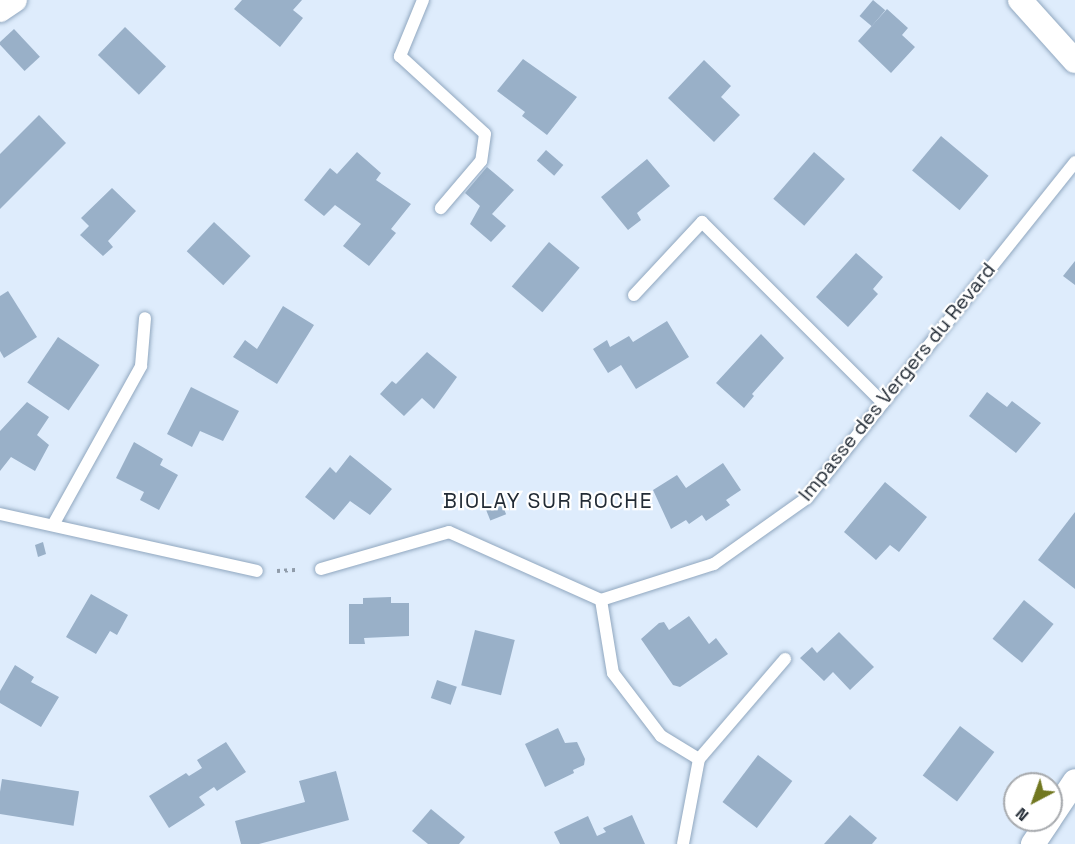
<!DOCTYPE html>
<style>
body{margin:0}
#map{position:relative;width:1075px;height:844px;overflow:hidden;background:#deecfc;font-family:"Space Grotesk",sans-serif}
div>[style]{position:absolute}
[style*='--x']{left:calc(var(--x)*1px);top:calc(var(--y)*1px);width:calc(var(--w)*1px);rotate:calc(var(--a)*1deg)}
.building>*{inset:0;background:#99b0c8;transform-origin:0 0}
.path>*{height:4px;margin-top:-2px;transform-origin:0;background:repeating-linear-gradient(90deg,#909caa 0 3px,transparent 0 7.5px)}
.roads{filter:drop-shadow(0 0 2px #90a7bf) drop-shadow(0 0 2px #90a7bf)}
.service>*{height:12px;margin:-6px;padding:0 6px;transform-origin:6px;border-radius:6px;background:#fff}
.minor>*{height:24px;margin:-12px;padding:0 12px;transform-origin:12px;border-radius:12px;background:#fff}
span{translate:-50% -50%;white-space:nowrap;text-align:center;line-height:1.15;-webkit-text-stroke:4.5px #fff;paint-order:stroke}
.street-label{font-size:20px;color:#222b35}
.neighbourhood-label{font-size:21px;color:#222b35;letter-spacing:1.5px}
.north{position:absolute;left:1003px;top:772px;width:60px;height:60px;box-sizing:border-box;background:#fff;border:2px solid #a7aaae;border-radius:50%;rotate:221deg;font-size:16px;font-weight:700;line-height:24px;text-align:center;color:#222b35}
.north::after{content:'';display:block;margin:auto;width:21px;height:27px;background:#717720;clip-path:polygon(50% 0,100% 100%,50% 72%,0 100%)}
</style>
<div id="map">
<div class="building">
<i style="clip-path:polygon(242px 0,302px 0,293px 10px,303px 18px,280px 47px,234px 9px)"></i>
<i style="left:873px;top:0;width:16px;height:21px;rotate:40deg"></i>
<i style="clip-path:polygon(887px 9px,908px 28px,902px 35px,915px 47px,891px 73px,858px 41px)"></i>
<i style="left:125px;top:27px;width:57px;height:39px;rotate:44deg"></i>
<i style="left:14px;top:29px;width:38px;height:21px;rotate:47deg"></i>
<i style="clip-path:polygon(523px 59px,577px 97px,547px 135px,522px 116px,525px 112px,497px 91px)"></i>
<i style="clip-path:polygon(704px 60px,731px 86px,721px 97px,740px 115px,714px 142px,668px 98px)"></i>
<i style="clip-path:polygon(39px 115px,66px 143px,0 209px,0 154px)"></i>
<i style="left:941px;top:136px;width:62px;height:45px;rotate:40deg"></i>
<i style="left:546px;top:150px;width:23px;height:14px;rotate:41deg"></i>
<i style="clip-path:polygon(357px 152px,381px 173px,376px 180px,411px 204px,391px 229px,396px 233px,369px 266px,343px 246px,361px 224px,335px 205px,324px 216px,304px 200px,330px 168px,337px 174px)"></i>
<i style="left:814px;top:152px;width:41px;height:62px;rotate:41deg"></i>
<i style="clip-path:polygon(647px 159px,670px 186px,637px 213px,641px 220px,628px 230px,601px 197px)"></i>
<i style="clip-path:polygon(487px 167px,514px 190px,492px 214px,506px 226px,491px 242px,470px 224px,480px 206px,465px 193px)"></i>
<i style="clip-path:polygon(112px 188px,136px 211px,108px 241px,113px 247px,103px 256px,80px 235px,89px 226px,81px 218px)"></i>
<i style="left:214px;top:222px;width:50px;height:40px;rotate:43deg"></i>
<i style="left:549px;top:242px;width:40px;height:58px;rotate:40deg"></i>
<i style="clip-path:polygon(856px 253px,883px 277px,873px 289px,878px 294px,848px 327px,816px 297px)"></i>
<i style="clip-path:polygon(1075px 261px,1075px 285px,1063px 276px)"></i>
<i style="clip-path:polygon(8px 291px,37px 337px,4px 358px,0 351px,0 296px)"></i>
<i style="clip-path:polygon(283px 306px,314px 325px,277px 384px,233px 357px,245px 340px,257px 349px)"></i>
<i style="clip-path:polygon(667px 321px,689px 357px,636px 389px,621px 365px,608px 373px,593px 349px,607px 340px,610px 347px,629px 336px,633px 342px)"></i>
<i style="clip-path:polygon(761px 334px,784px 358px,752px 394px,754px 396px,744px 408px,716px 383px)"></i>
<i style="left:58px;top:337px;width:50px;height:55px;rotate:34deg"></i>
<i style="clip-path:polygon(427px 352px,457px 377px,434px 409px,422px 398px,404px 416px,380px 394px,392px 381px,396px 384px)"></i>
<i style="clip-path:polygon(191px 387px,239px 411px,223px 441px,200px 431px,192px 447px,167px 434px)"></i>
<i style="clip-path:polygon(987px 392px,1007px 407px,1012px 401px,1041px 423px,1016px 453px,969px 416px)"></i>
<i style="clip-path:polygon(27px 402px,49px 417px,37px 435px,49px 445px,35px 471px,11px 457px,0 471px,0 431px)"></i>
<i style="clip-path:polygon(134px 442px,163px 459px,160px 465px,178px 475px,159px 510px,140px 500px,144px 492px,116px 478px)"></i>
<i style="clip-path:polygon(350px 455px,392px 489px,370px 515px,350px 501px,334px 520px,305px 497px,330px 467px,336px 473px)"></i>
<i style="clip-path:polygon(723px 463px,741px 490px,726px 500px,730px 505px,706px 521px,702px 515px,689px 524px,686px 520px,671px 529px,653px 490px,677px 475px,686px 488px)"></i>
<i style="clip-path:polygon(885px 482px,927px 517px,899px 552px,890px 545px,876px 560px,844px 532px)"></i>
<i style="left:502px;top:504px;width:11px;height:17px;rotate:68deg"></i>
<i style="clip-path:polygon(1075px 512px,1075px 589px,1038px 560px)"></i>
<i style="clip-path:polygon(43px 542px,46px 554px,38px 557px,35px 545px)"></i>
<i style="clip-path:polygon(91px 594px,128px 615px,117px 635px,110px 631px,96px 654px,66px 637px)"></i>
<i style="clip-path:polygon(391px 597px,391px 603px,409px 603px,409px 636px,364px 638px,365px 644px,349px 644px,349px 604px,363px 604px,363px 598px)"></i>
<i style="left:1024px;top:600px;width:38px;height:50px;rotate:39deg"></i>
<i style="clip-path:polygon(689px 616px,709px 644px,716px 638px,728px 654px,680px 687px,673px 685px,641px 639px,659px 623px,664px 622px,669px 630px)"></i>
<i style="left:475px;top:630px;width:41px;height:57px;rotate:14deg"></i>
<i style="clip-path:polygon(839px 632px,874px 667px,850px 690px,833px 672px,824px 681px,800px 658px,812px 647px,817px 653px)"></i>
<i style="clip-path:polygon(15px 665px,34px 677px,31px 682px,59px 697px,41px 727px,0 703px,0 691px)"></i>
<i style="left:437px;top:680px;width:21px;height:19px;rotate:19deg"></i>
<i style="left:960px;top:726px;width:43px;height:62px;rotate:37deg"></i>
<i style="clip-path:polygon(558px 728px,565px 743px,577px 742px,585px 759px,584px 765px,573px 770px,574px 773px,545px 787px,525px 744px)"></i>
<i style="clip-path:polygon(226px 742px,246px 772px,217px 791px,214px 787px,199px 797px,205px 805px,169px 828px,149px 796px,186px 773px,189px 776px,202px 768px,197px 760px)"></i>
<i style="left:758px;top:755px;width:43px;height:59px;rotate:37deg"></i>
<i style="clip-path:polygon(336px 771px,349px 820px,259px 844px,241px 844px,235px 821px,305px 802px,299px 781px)"></i>
<i style="left:2px;top:779px;width:78px;height:35px;rotate:9deg"></i>
<i style="clip-path:polygon(431px 809px,465px 837px,459px 844px,428px 844px,412px 831px)"></i>
<i style="clip-path:polygon(632px 815px,645px 844px,560px 844px,554px 832px,588px 816px,597px 836px,606px 832px,603px 828px)"></i>
<i style="clip-path:polygon(850px 815px,877px 838px,872px 844px,824px 844px)"></i>
</div>
<div class="path">
<i style="--x:277;--y:571;--w:22;--a:-3"></i>
</div>
<div class="roads">
<div class="service">
<i style="--x:423;--y:0;--w:61;--a:112.3"></i>
<i style="--x:400;--y:56;--w:115;--a:42.5"></i>
<i style="--x:485;--y:134;--w:27;--a:98"></i>
<i style="--x:481;--y:161;--w:62;--a:130.4"></i>
<i style="--x:634;--y:295;--w:100;--a:-47"></i>
<i style="--x:702;--y:222;--w:256;--a:45"></i>
<i style="--x:0;--y:514;--w:263;--a:12.5"></i>
<i style="--x:53;--y:525;--w:182;--a:-61"></i>
<i style="--x:141;--y:366;--w:48;--a:-85.2"></i>
<i style="--x:321;--y:569;--w:133;--a:-16.1"></i>
<i style="--x:449;--y:532;--w:167;--a:24.1"></i>
<i style="--x:601;--y:600;--w:119;--a:-17.7"></i>
<i style="--x:714;--y:564;--w:114;--a:-35.4"></i>
<i style="--x:807;--y:498;--w:430;--a:-51.4"></i>
<i style="--x:601;--y:600;--w:74;--a:80.7"></i>
<i style="--x:613;--y:673;--w:79;--a:52.7"></i>
<i style="--x:661;--y:736;--w:44;--a:31.2"></i>
<i style="--x:699;--y:759;--w:86;--a:100.7"></i>
<i style="--x:699;--y:759;--w:132;--a:-49.3"></i>
</div>
<div class="minor">
<i style="--x:1020;--y:0;--w:82;--a:48"></i>
<i style="--x:0;--y:10;--w:18;--a:-34"></i>
<i style="--x:1051;--y:817;--w:43;--a:-56.3"></i>
<i style="--x:1033;--y:844;--w:29;--a:-56"></i>
</div>
</div>
<div class="street-label">
<span style="left:897px;top:382px;rotate:-51deg">Impasse des Vergers du Revard</span>
</div>
<div class="neighbourhood-label">
<span style="left:548px;top:501px">BIOLAY SUR ROCHE</span>
</div>
<div class="north">N</div>
</div>
